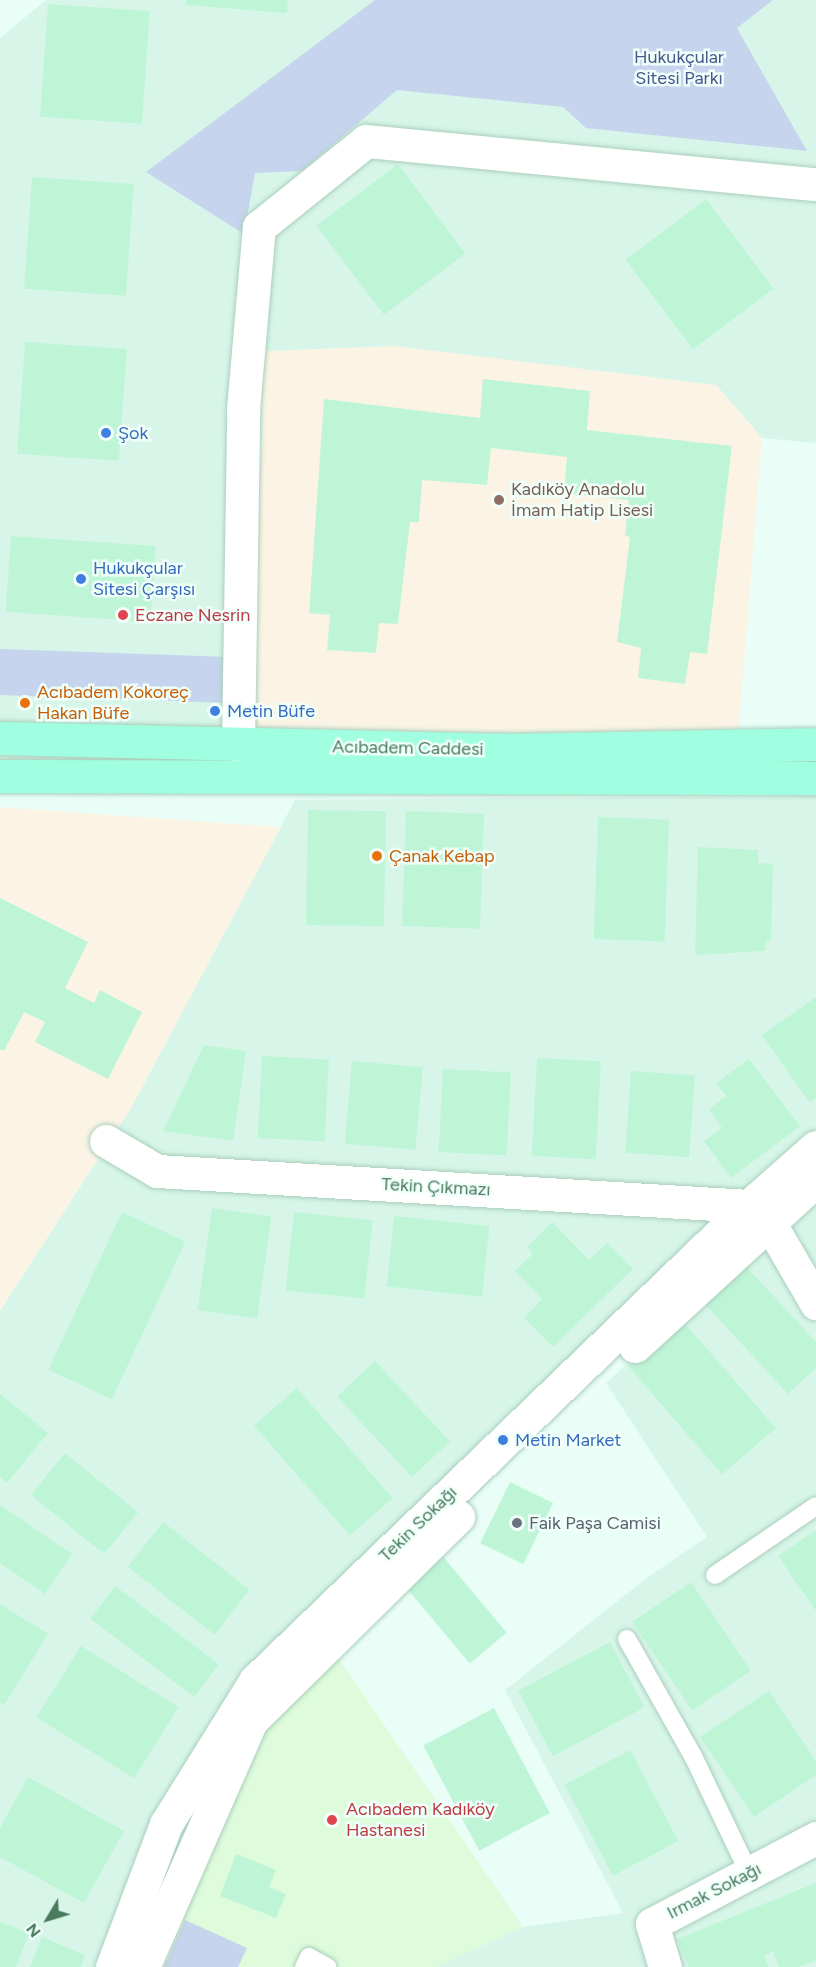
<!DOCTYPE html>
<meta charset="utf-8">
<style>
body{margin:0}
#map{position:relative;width:816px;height:1967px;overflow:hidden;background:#e9fef7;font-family:Figtree,sans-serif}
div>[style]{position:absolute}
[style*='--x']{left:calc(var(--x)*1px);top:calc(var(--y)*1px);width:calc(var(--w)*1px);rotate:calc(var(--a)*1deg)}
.residential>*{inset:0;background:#d7f6e9}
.education>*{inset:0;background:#fbf4e5}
.medical>*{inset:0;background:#defcdc}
.green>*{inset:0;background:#c6d4ed;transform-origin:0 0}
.building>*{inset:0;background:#bff5d7;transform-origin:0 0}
.roads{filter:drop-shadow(0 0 2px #aacfbc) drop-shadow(0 0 2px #aacfbc)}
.lane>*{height:18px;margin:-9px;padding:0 9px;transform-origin:9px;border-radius:9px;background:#fff}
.street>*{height:33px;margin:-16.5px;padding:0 16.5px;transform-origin:16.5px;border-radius:16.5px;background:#fff}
.secondary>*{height:33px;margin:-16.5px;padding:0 16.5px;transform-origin:16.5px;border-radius:16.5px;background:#fff}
.primary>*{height:33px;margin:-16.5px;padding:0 16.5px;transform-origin:16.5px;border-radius:16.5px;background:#9fffe0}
.dots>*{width:16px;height:16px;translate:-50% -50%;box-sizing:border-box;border:3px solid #f1fffa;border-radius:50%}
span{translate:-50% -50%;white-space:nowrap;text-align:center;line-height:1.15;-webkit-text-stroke:5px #f1fffa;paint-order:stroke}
.park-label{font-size:18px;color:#46588e}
.shop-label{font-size:18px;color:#366cbe}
.left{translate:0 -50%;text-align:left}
.education-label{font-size:18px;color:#785e54}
.health-label{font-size:18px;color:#be3a42}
.food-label{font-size:18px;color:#c56008}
.street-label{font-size:18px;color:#4a7b5e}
.worship-label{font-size:18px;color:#5b616d}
.north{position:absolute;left:18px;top:1889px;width:60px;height:60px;-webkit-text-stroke:4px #f1fffa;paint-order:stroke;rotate:232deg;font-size:16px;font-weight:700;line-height:24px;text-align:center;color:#4a7b5e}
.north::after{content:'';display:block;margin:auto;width:21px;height:27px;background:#4a7b5e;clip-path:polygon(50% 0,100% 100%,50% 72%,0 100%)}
</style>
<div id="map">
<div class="residential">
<i style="clip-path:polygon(46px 0,816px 0,816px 443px,762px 438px,716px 385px,237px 735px,0 730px,0 38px)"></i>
<i style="clip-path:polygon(816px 796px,816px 1141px,248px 1683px,99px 1967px,0 1967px,0 1311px,131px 1108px,295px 800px)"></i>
<i style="clip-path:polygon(816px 1193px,816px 1967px,435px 1967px,523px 1927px,623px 1913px,505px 1690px,648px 1577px,707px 1537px,606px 1383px)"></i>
</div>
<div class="education">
<i style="clip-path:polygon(394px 346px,716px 385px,762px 438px,739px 727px,681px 736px,237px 735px,244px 352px)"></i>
<i style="clip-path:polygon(0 807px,281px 827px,131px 1108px,0 1310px)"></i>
</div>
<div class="medical">
<i style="clip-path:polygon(336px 1655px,523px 1927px,435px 1967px,152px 1967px,195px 1863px,268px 1725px)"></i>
</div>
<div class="green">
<i style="clip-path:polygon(375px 0,773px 0,737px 28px,807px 151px,586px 128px,563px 107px,397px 90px,302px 171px,255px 173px,244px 234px,146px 172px)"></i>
<i style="left:0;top:649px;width:238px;height:46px;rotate:2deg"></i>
<i style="clip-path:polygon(185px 1920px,247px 1948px,238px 1967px,164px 1967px)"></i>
</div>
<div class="building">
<i style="clip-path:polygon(186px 0,288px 0,287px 13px,186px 5px)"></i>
<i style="left:48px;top:4px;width:102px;height:113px;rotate:4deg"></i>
<i style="left:398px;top:164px;width:112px;height:102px;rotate:53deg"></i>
<i style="left:32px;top:177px;width:102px;height:112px;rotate:4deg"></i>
<i style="left:706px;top:199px;width:112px;height:101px;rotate:53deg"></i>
<i style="left:25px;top:342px;width:102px;height:112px;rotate:4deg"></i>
<i style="clip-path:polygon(483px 379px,590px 391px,587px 430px,732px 446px,707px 654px,690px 652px,685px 684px,638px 678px,641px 648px,617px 642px,630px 537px,625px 536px,629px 500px,564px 493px,567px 457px,491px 448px,487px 485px,422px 480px,419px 522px,410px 522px,398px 624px,379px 623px,376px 653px,327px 650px,330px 615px,309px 613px,324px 399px,480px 418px)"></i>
<i style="left:11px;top:536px;width:145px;height:76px;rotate:4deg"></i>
<i style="left:308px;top:810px;width:78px;height:115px;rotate:1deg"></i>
<i style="left:406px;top:811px;width:78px;height:115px;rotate:2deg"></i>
<i style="left:598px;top:817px;width:71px;height:122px;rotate:2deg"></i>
<i style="clip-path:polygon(698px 847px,758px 850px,758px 863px,773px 864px,771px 941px,765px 941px,765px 951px,695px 955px)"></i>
<i style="clip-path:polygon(0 898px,88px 942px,65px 988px,94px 1003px,100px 990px,142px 1012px,108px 1079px,35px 1042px,45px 1022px,24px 1012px,4px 1051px,0 1049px)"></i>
<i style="clip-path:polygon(816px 997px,816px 1098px,810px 1103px,762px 1035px)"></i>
<i style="clip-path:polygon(204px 1045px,246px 1051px,233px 1141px,163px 1131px)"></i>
<i style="left:262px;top:1056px;width:67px;height:82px;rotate:3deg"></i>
<i style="left:537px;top:1058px;width:64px;height:98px;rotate:3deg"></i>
<i style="clip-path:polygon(749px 1059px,800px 1126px,731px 1178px,704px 1141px,722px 1128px,709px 1109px,726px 1096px,716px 1083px)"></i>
<i style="left:352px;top:1061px;width:71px;height:83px;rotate:5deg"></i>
<i style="left:443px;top:1069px;width:68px;height:83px;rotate:3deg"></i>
<i style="left:631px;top:1071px;width:64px;height:82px;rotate:4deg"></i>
<i style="left:212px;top:1208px;width:60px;height:103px;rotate:8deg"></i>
<i style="left:122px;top:1212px;width:70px;height:174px;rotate:25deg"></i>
<i style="left:294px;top:1212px;width:79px;height:79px;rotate:6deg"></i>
<i style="left:394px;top:1216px;width:96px;height:71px;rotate:6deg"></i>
<i style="clip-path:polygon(552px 1222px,589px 1260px,607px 1243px,633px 1269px,553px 1347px,524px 1318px,542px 1299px,515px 1271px,533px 1254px,527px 1247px)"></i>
<i style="clip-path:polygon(743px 1263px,816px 1342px,816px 1368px,788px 1394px,702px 1301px)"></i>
<i style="left:682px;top:1320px;width:143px;height:71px;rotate:49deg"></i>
<i style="left:375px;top:1361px;width:110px;height:52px;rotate:47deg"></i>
<i style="left:297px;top:1388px;width:146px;height:57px;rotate:49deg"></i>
<i style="clip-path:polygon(0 1394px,48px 1433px,7px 1483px,0 1477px)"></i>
<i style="left:65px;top:1453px;width:94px;height:54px;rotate:39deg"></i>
<i style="left:510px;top:1482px;width:48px;height:68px;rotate:26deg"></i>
<i style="clip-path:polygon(0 1505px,72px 1554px,45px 1594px,0 1563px)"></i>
<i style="left:163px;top:1522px;width:110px;height:57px;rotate:38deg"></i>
<i style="clip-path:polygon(816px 1530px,816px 1611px,778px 1556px)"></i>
<i style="left:434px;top:1546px;width:113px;height:48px;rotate:50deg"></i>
<i style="left:691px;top:1582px;width:107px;height:71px;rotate:56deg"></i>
<i style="left:115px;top:1586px;width:130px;height:41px;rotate:37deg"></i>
<i style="clip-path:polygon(0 1604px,48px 1634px,4px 1705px,0 1702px)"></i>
<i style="left:610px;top:1642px;width:74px;height:104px;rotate:62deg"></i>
<i style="left:81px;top:1646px;width:115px;height:84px;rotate:32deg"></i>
<i style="clip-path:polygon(769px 1691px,816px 1761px,816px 1775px,754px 1817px,700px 1737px)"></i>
<i style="left:494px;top:1708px;width:119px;height:80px;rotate:62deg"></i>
<i style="left:630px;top:1750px;width:103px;height:74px;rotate:62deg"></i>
<i style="clip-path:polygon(28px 1777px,124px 1831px,84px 1903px,0 1857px,0 1828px)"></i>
<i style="clip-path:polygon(236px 1854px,276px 1870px,269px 1887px,286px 1894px,276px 1918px,220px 1896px)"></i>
<i style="clip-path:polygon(816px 1883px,816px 1960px,798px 1967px,779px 1967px,773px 1952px,764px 1955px,769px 1967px,689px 1967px,677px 1939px)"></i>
<i style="clip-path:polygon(0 1922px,29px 1933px,16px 1967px,0 1967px)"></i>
<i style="clip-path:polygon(42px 1937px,85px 1955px,81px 1967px,30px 1967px)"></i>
</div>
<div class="roads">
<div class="lane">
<i style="--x:715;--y:1575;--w:122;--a:-34.3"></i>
<i style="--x:627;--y:1639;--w:134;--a:60.6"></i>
<i style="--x:693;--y:1756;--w:130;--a:64.4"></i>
<i style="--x:304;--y:1967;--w:11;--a:-63"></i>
<i style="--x:309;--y:1957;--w:21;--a:29"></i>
</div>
<div class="street">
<i style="--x:238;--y:745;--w:336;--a:-89.1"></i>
<i style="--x:243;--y:409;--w:183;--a:-85"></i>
<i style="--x:259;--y:227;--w:137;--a:-38.8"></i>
<i style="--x:366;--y:141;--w:452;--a:5.5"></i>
<i style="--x:106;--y:1141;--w:59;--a:30.5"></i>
<i style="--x:157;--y:1171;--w:593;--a:3.38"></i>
<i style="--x:749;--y:1206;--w:26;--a:39"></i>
<i style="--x:769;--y:1222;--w:94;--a:59.9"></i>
<i style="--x:665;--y:1967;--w:45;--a:-106.8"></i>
<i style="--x:652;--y:1924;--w:185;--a:-27.7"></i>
</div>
<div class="secondary">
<i style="--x:635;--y:1346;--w:246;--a:-42.5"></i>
<i style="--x:112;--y:1967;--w:153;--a:-69.3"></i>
<i style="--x:166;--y:1824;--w:168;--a:-58.1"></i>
<i style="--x:255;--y:1681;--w:685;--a:-43.88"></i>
<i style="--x:749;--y:1206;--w:89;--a:-41.4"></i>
<i style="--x:143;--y:1967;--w:269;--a:-66.3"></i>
<i style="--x:251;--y:1721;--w:291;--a:-44.6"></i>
</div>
<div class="primary">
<i style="--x:0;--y:738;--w:510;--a:1.35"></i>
<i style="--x:510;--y:750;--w:306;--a:-1.1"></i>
<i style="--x:0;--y:776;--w:816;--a:0.14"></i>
</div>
</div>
<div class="dots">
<i style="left:106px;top:433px;background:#3f7fe0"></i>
<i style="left:499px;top:500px;background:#8d6e63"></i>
<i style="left:81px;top:579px;background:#3f7fe0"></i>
<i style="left:123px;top:615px;background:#e0444e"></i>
<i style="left:25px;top:703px;background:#e8710a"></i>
<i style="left:215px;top:711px;background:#3f7fe0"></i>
<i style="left:377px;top:856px;background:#e8710a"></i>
<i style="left:503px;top:1440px;background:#3f7fe0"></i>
<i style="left:517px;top:1523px;background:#6b7280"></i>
<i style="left:332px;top:1820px;background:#e0444e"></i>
</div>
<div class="park-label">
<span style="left:679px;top:68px">Hukukçular<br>Sitesi Parkı</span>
</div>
<div class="shop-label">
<span class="left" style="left:118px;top:433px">Şok</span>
<span class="left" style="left:93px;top:579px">Hukukçular<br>Sitesi Çarşısı</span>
<span class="left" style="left:227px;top:711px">Metin Büfe</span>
<span class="left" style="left:515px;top:1440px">Metin Market</span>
</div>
<div class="education-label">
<span class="left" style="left:511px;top:500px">Kadıköy Anadolu<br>İmam Hatip Lisesi</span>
</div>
<div class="health-label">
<span class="left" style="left:135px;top:615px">Eczane Nesrin</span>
<span class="left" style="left:346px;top:1820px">Acıbadem Kadıköy<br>Hastanesi</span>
</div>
<div class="food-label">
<span class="left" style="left:37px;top:703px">Acıbadem Kokoreç<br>Hakan Büfe</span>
<span class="left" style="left:389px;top:856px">Çanak Kebap</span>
</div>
<div class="street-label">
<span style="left:408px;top:748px;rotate:1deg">Acıbadem Caddesi</span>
<span style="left:436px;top:1187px;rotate:3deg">Tekin Çıkmazı</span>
<span style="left:418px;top:1524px;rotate:-44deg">Tekin Sokağı</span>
<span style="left:714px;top:1891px;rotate:-27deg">Irmak Sokağı</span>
</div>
<div class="worship-label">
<span class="left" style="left:529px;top:1523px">Faik Paşa Camisi</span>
</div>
<div class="north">N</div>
</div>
